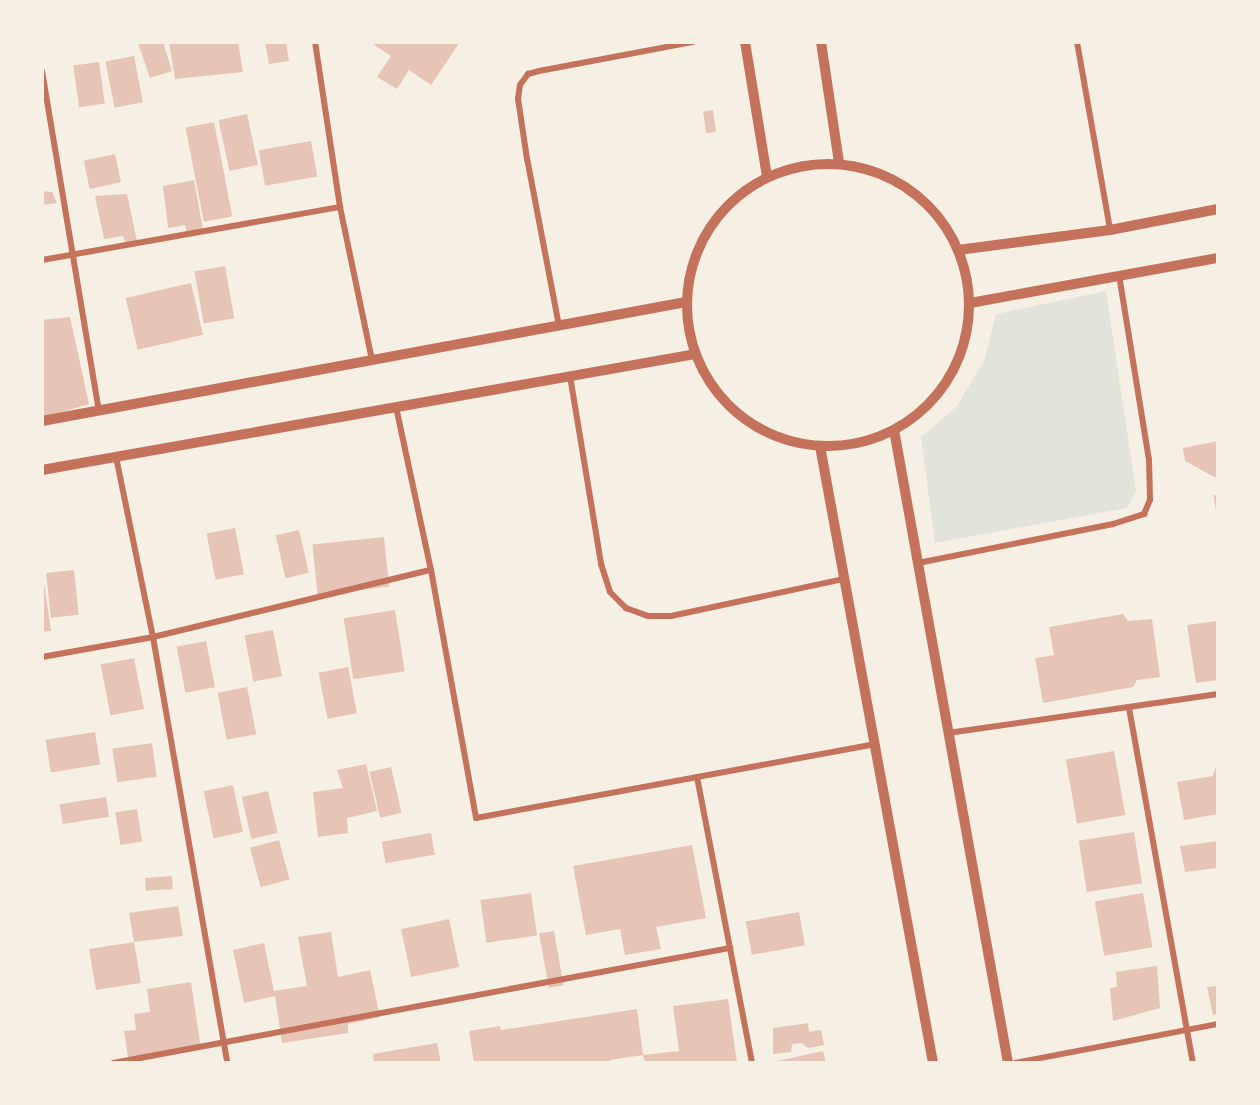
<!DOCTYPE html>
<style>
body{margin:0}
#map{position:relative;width:1260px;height:1105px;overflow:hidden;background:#f6efe4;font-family:"PT Serif",serif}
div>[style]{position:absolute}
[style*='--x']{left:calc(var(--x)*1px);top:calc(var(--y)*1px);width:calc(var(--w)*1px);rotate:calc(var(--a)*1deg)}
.green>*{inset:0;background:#e2e4dc}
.building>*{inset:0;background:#e6c5b7;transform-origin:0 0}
.minor>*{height:6px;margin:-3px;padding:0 3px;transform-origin:3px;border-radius:3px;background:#c5725c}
.tertiary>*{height:10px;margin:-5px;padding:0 5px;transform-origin:5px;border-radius:5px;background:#c5725c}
.tertiary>.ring{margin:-5px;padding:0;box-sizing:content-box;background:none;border:10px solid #c5725c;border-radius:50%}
span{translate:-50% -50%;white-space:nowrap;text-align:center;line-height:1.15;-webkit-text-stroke:4.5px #f6efe4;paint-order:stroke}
.frame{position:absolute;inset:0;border:44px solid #f6efe4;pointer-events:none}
</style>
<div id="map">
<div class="green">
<i style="clip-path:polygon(1106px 291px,1136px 491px,1127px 508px,935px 543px,921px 437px,956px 407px,984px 361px,996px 314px)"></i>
</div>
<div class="building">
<i style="clip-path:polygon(163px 42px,172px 71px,150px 78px,138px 43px)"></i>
<i style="clip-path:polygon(169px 42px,238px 42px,243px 72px,175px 79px)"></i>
<i style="clip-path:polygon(265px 42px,286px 42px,289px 61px,269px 64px)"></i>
<i style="clip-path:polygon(370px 42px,460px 42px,431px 85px,409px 70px,397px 89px,377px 77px,391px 56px)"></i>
<i style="left:134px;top:56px;width:47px;height:29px;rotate:79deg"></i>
<i style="left:99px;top:62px;width:42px;height:26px;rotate:82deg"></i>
<i style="left:713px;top:110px;width:22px;height:10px;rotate:82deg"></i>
<i style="left:247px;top:114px;width:52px;height:29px;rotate:78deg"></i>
<i style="left:214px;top:122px;width:96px;height:29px;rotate:79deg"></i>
<i style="left:311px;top:141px;width:36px;height:53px;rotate:80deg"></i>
<i style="left:115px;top:154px;width:29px;height:32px;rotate:78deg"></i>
<i style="clip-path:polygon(194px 180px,203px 230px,187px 233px,185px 225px,168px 228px,163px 186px)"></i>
<i style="clip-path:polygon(42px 191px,52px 192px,57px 203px,42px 205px)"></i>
<i style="clip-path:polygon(127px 194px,137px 241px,125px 243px,123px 236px,104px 239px,95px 196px)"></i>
<i style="left:225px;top:266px;width:53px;height:31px;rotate:80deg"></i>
<i style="left:191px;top:283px;width:53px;height:67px;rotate:77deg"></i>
<i style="clip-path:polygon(70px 317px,89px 404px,42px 418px,42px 320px)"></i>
<i style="clip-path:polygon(1218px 441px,1218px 479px,1185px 461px,1183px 448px)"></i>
<i style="clip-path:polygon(1213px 494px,1218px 497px,1218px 515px,1217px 516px)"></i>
<i style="left:235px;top:528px;width:47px;height:29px;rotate:79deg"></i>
<i style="left:299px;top:530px;width:44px;height:24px;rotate:77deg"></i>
<i style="left:384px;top:537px;width:50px;height:72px;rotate:84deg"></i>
<i style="left:74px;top:570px;width:45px;height:28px;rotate:84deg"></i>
<i style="clip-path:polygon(44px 583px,51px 631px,42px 632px,42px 584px)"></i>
<i style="left:395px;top:610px;width:62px;height:52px;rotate:81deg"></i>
<i style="clip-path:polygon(1123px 614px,1128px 621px,1152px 619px,1160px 677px,1137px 680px,1133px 687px,1043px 703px,1035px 658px,1054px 655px,1049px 627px)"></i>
<i style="clip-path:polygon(1217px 621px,1218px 680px,1196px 683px,1187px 625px)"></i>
<i style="left:273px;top:630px;width:47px;height:29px;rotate:79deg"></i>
<i style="left:206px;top:641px;width:47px;height:30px;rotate:79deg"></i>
<i style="left:134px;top:658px;width:52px;height:34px;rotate:79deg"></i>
<i style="left:348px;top:667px;width:47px;height:30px;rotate:79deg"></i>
<i style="left:247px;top:687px;width:48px;height:30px;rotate:79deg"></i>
<i style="left:95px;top:732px;width:33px;height:50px;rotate:81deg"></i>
<i style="left:152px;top:743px;width:34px;height:40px;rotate:82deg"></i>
<i style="left:1114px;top:751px;width:65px;height:49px;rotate:80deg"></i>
<i style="clip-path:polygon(1218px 760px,1218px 814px,1184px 820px,1177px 782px,1213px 776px)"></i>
<i style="clip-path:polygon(366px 764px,377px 811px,347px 818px,348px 833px,318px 837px,313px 792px,343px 788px,337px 770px)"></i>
<i style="left:391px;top:767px;width:47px;height:22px;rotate:77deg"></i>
<i style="left:233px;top:785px;width:48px;height:30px;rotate:78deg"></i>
<i style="left:268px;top:791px;width:43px;height:27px;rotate:77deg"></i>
<i style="left:106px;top:797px;width:20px;height:47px;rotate:81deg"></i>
<i style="left:137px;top:809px;width:33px;height:22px;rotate:81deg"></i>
<i style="left:1134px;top:832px;width:52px;height:56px;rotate:81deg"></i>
<i style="left:431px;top:833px;width:22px;height:50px;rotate:80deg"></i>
<i style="left:279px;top:840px;width:41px;height:30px;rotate:75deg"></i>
<i style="clip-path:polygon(1218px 841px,1218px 868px,1185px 872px,1180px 846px)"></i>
<i style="clip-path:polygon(692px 845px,706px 918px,656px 927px,661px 949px,625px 955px,620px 929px,586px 935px,573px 866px)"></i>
<i style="left:172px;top:876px;width:13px;height:27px;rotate:86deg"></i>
<i style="left:531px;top:893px;width:43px;height:51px;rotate:82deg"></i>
<i style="left:1143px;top:893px;width:55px;height:49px;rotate:80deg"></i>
<i style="clip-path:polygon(178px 906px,183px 936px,134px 942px,141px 983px,96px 990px,89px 949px,134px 942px,129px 913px)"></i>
<i style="left:799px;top:912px;width:34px;height:54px;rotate:80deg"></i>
<i style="left:449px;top:919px;width:49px;height:49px;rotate:78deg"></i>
<i style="left:554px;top:931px;width:55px;height:15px;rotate:80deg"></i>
<i style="clip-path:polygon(331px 932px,338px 977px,370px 970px,380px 1017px,348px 1024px,348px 1033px,282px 1043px,275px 996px,244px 1003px,233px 950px,264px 943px,274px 991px,307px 986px,298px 937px)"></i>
<i style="clip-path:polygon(1157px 966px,1160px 1008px,1113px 1021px,1110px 988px,1117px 987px,1116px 972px)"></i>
<i style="clip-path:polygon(191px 982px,201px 1049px,129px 1063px,124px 1031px,136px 1030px,134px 1014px,150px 1012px,147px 989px)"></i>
<i style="clip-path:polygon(1218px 986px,1218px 1014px,1213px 1015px,1207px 987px)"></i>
<i style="clip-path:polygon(728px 999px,737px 1063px,645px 1063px,643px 1055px,610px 1060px,611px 1063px,474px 1063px,469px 1031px,500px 1026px,501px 1030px,637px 1009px,643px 1055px,679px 1051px,673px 1006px)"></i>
<i style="clip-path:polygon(808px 1023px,809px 1032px,821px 1030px,824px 1045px,808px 1048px,802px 1043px,792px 1044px,791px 1052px,773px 1054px,773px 1028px)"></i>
<i style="clip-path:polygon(437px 1043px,441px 1063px,374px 1063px,373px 1054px)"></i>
<i style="clip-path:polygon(823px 1051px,826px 1063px,773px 1063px,773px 1062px)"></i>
</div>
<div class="minor">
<i style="--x:1077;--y:42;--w:191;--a:80"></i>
<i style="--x:42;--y:71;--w:345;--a:80.5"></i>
<i style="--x:340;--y:207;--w:156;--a:78.2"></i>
<i style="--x:42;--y:260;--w:303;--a:-10.1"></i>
<i style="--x:340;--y:207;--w:167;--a:-98.6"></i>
<i style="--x:559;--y:326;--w:170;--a:-100.8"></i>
<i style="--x:527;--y:159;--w:61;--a:-98.5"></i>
<i style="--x:518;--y:99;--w:14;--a:-82"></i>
<i style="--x:520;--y:85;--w:14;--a:-54"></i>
<i style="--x:528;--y:74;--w:11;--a:-15"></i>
<i style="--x:539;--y:71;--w:157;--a:-10.7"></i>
<i style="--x:570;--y:376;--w:191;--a:80.6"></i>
<i style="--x:601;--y:564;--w:29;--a:72"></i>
<i style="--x:610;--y:592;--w:23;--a:45"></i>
<i style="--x:626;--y:608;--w:23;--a:20"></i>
<i style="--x:648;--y:616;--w:23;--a:0"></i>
<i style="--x:671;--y:616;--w:177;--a:-12.1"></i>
<i style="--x:396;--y:407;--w:167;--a:77.9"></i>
<i style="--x:431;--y:570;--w:252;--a:79.7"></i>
<i style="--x:476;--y:818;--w:405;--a:-10.5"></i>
<i style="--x:116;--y:457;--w:184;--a:78.4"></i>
<i style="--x:153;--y:637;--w:432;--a:80.1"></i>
<i style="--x:918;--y:563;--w:199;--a:-11.3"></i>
<i style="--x:1113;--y:524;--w:33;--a:-18"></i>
<i style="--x:1144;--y:514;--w:15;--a:-67"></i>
<i style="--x:1150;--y:500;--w:40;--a:-91.4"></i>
<i style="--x:1149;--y:460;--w:187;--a:-99.2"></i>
<i style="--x:42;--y:657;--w:113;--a:-10.2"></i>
<i style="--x:153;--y:637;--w:286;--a:-13.6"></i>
<i style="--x:1129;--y:708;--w:361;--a:79.8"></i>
<i style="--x:948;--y:733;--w:273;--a:-8.2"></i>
<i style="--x:697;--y:777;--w:291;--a:79.1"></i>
<i style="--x:113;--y:1063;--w:628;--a:-10.56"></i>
<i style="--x:1015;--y:1063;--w:207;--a:-10.9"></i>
</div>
<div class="tertiary">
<i style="--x:745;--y:42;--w:136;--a:80.7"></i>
<i style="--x:821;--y:42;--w:122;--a:81.5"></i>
<i class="ring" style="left:687px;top:164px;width:272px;height:272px"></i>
<i style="--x:958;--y:250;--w:153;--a:-7.5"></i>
<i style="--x:1110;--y:230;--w:110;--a:-11"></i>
<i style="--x:970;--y:303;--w:252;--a:-10.3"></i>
<i style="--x:42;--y:421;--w:655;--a:-10.47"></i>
<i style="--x:894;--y:430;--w:643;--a:79.79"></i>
<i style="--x:820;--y:446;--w:627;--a:79.62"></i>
<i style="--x:42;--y:470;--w:663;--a:-10.07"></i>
</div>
<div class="frame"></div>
</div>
